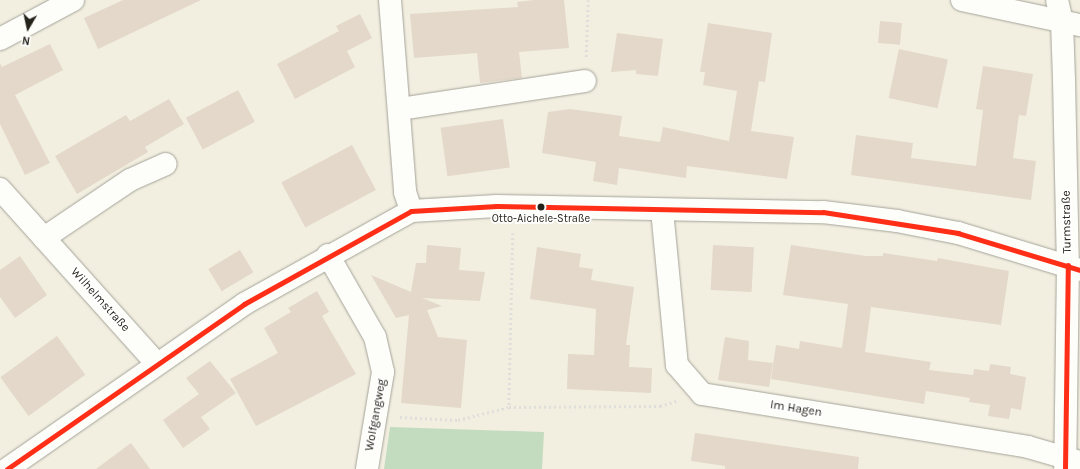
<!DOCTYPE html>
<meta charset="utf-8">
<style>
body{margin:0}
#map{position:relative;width:1080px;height:469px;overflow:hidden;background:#f2efe1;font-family:Karla,sans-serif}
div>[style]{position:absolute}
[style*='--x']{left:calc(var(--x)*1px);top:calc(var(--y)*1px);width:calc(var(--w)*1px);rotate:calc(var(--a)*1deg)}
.green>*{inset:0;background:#c3dcbf}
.building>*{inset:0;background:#e3d8c9;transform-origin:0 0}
.path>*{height:2.5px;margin-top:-1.25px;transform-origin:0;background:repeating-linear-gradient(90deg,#dfdeda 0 2px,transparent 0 5px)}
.roads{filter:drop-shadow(0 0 1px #a5a398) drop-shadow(0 0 1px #a5a398)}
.minor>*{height:22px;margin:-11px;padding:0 11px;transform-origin:11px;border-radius:11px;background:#fdfdfa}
.bus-1>*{height:5px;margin:-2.5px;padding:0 2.5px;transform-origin:2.5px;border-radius:2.5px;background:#ff2e17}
.dots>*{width:11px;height:11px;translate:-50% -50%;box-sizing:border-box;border:2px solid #fff;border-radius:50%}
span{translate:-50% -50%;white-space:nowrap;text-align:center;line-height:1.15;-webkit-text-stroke:3.5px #fff;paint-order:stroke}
.bus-label{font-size:11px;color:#242219}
.street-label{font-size:12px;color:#242219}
.north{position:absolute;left:8px;top:8px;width:40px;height:40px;-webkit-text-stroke:3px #fff;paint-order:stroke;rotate:189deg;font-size:11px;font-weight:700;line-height:16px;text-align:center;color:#242219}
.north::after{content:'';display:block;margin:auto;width:14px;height:18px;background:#242219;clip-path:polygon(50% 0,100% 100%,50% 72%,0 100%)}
</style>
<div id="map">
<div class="green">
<i style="clip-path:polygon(390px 427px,544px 432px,542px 469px,384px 469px)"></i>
</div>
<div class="building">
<i style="clip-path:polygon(123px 0,201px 0,98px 49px,84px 18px)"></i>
<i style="clip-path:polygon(534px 0,564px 0,569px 48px,519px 52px,522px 78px,480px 83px,477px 53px,414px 58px,410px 14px,518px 7px,517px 2px)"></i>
<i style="clip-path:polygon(360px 14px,372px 38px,347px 51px,355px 67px,295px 99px,277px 64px,339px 31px,336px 26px)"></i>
<i style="left:880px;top:21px;width:22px;height:22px;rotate:5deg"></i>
<i style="clip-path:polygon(708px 23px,772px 33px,765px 82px,759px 81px,751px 131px,794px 137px,787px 179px,687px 166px,686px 178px,619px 168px,617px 185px,593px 181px,596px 162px,542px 153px,548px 112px,570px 109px,622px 116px,619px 136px,660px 142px,663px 127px,729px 141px,737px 91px,703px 85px,705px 72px,700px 72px)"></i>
<i style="clip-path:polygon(617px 33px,663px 39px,658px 76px,636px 74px,636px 70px,611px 72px)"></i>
<i style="clip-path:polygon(50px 44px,63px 70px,15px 95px,50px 163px,25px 175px,0 124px,0 63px,2px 67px)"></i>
<i style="left:899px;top:49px;width:50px;height:50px;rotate:12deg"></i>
<i style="clip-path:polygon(983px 66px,1033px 74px,1026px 116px,1019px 115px,1013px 158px,1036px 161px,1031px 200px,851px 175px,856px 135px,913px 143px,911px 158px,976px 166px,983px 110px,976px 109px)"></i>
<i style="left:238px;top:90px;width:36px;height:59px;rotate:62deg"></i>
<i style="clip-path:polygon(169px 99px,184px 124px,145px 147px,148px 152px,77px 194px,55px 156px,126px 115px,130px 121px)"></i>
<i style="left:503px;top:119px;width:49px;height:63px;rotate:82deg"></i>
<i style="left:352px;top:145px;width:51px;height:80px;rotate:62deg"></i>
<i style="clip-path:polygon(427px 245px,461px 248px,459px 270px,485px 272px,480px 301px,422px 298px,442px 306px,427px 310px,438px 337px,467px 340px,461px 408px,401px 403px,409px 315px,396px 318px,371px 275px,411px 292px,416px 263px,426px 263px)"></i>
<i style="left:713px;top:245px;width:41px;height:45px;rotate:3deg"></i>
<i style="clip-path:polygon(791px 245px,866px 256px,883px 256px,883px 253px,937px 261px,938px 258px,1009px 271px,1001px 325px,871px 307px,865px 352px,931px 362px,929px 370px,973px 375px,974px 369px,989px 371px,990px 364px,1011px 367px,1010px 374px,1026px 377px,1021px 410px,1011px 408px,1009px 419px,988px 416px,990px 405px,969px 402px,970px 398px,926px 391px,924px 404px,771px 379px,776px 345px,799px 349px,800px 341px,842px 348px,848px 304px,783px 295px)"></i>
<i style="clip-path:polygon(537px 247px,581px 254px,579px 267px,593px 269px,591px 280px,634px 287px,626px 345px,630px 345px,629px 367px,652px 368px,651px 393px,567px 389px,568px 354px,594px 355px,596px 309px,530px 299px)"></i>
<i style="left:240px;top:250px;width:26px;height:37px;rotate:59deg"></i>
<i style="clip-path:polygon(20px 256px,47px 295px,15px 318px,0 297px,0 270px)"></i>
<i style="clip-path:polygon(317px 291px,329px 312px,322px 316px,356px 374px,256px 426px,230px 379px,278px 353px,264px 328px,291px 312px,288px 308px)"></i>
<i style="left:57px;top:336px;width:48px;height:70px;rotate:54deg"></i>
<i style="clip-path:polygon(725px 337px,749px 341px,748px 360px,773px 363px,769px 387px,718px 380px)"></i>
<i style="clip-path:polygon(210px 361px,236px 393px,201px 417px,210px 429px,183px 448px,163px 420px,199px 394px,186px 378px)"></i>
<i style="clip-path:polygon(695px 433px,859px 457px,858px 469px,725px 469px,725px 466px,691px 461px)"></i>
<i style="clip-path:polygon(131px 443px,150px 469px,96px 469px)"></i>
</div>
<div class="path">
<i style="--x:586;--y:57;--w:57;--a:-88"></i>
<i style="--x:513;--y:233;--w:174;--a:91.3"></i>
<i style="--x:509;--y:407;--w:151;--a:-0.4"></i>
<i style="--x:660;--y:406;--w:17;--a:-17"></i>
<i style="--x:400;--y:417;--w:58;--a:3"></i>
<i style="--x:458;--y:420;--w:53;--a:-14.3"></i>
</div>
<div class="roads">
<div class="minor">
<i style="--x:390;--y:0;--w:193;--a:85.5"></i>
<i style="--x:405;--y:192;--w:20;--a:72"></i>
<i style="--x:962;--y:0;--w:121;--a:12"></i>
<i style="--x:1057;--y:0;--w:23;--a:77"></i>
<i style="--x:1062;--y:22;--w:58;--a:88"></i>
<i style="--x:1064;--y:80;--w:185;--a:88.8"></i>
<i style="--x:1068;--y:265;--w:204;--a:90.8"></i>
<i style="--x:0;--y:39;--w:83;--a:-28.1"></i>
<i style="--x:400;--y:109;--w:187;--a:-8.6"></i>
<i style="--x:0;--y:189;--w:234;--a:48.1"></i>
<i style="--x:662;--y:210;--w:156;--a:84.5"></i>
<i style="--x:677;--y:365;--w:38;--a:49"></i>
<i style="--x:702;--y:394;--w:330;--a:9.2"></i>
<i style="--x:1028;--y:447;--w:54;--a:16.1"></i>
<i style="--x:44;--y:238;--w:104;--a:-34"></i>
<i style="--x:130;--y:180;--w:39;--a:-24"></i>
<i style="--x:328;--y:255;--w:95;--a:60.2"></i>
<i style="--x:375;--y:337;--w:36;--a:77"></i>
<i style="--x:383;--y:372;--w:98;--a:99.4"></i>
<i style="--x:7;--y:469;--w:289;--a:-34.8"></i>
<i style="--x:244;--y:304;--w:191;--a:-29.1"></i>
<i style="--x:411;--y:211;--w:86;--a:-3.3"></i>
<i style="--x:497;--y:206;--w:326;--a:1.1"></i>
<i style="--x:823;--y:212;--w:75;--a:6.9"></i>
<i style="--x:897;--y:221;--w:62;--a:11.1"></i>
<i style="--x:958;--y:233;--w:127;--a:16.9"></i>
</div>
</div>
<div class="bus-1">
<i style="--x:7;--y:469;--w:289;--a:-34.8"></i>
<i style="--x:244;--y:304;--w:191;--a:-29.1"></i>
<i style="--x:411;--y:211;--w:86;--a:-3.3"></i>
<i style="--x:497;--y:206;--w:326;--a:1.1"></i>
<i style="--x:823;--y:212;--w:137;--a:8.8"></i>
<i style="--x:958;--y:233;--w:127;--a:16.9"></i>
<i style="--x:1065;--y:469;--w:204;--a:-89.2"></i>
</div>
<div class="dots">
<i style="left:541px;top:207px;background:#242219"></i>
</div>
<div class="bus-label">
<span style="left:541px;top:219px">Otto-Aichele-Straße</span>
</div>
<div class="street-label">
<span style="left:1067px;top:222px;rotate:-91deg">Turmstraße</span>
<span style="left:100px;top:300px;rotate:48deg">Wilhelmstraße</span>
<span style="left:796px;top:409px;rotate:9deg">Im Hagen</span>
<span style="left:376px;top:415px;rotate:-80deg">Wolfgangweg</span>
</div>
<div class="north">N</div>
</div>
